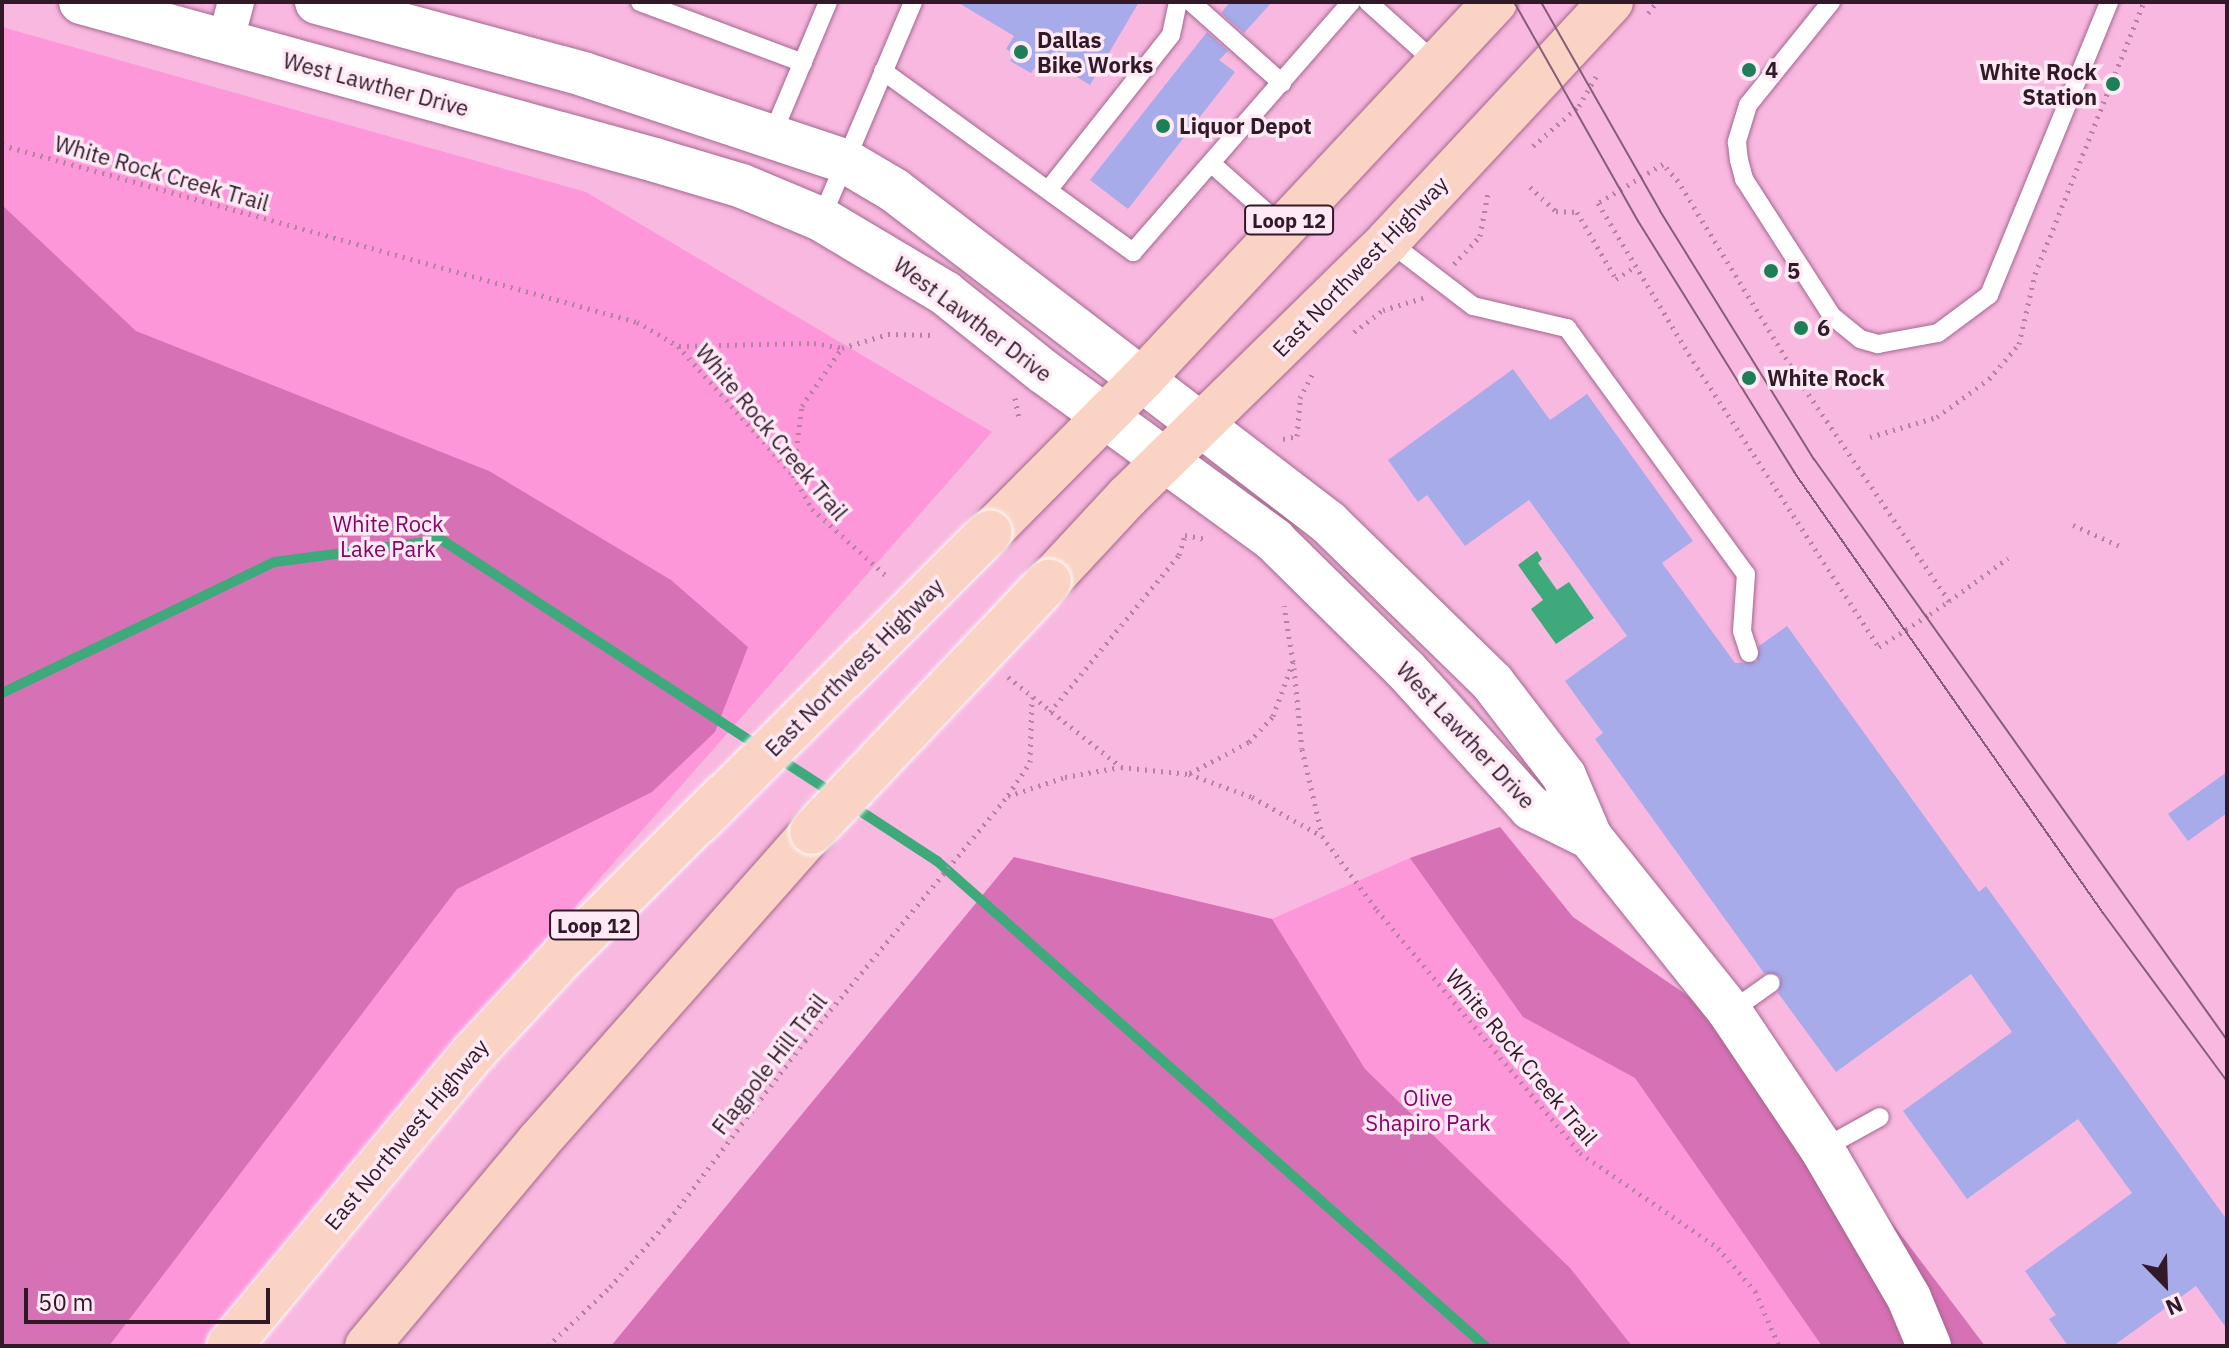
<!DOCTYPE html>
<style>
body{margin:0}
#map{position:relative;width:2229px;height:1348px;overflow:hidden;background:#f9b8e0;font-family:"IBM Plex Sans",sans-serif}
div>[style]{position:absolute}
[style*='--x']{left:calc(var(--x)*1px);top:calc(var(--y)*1px);width:calc(var(--w)*1px);rotate:calc(var(--a)*1deg)}
.green>*{inset:0;background:#fe97da}
.forest>*{inset:0;background:#d771b5}
.water>*{inset:0;background:#3ea97a}
.stream>*{height:10px;margin:-5px;padding:0 5px;transform-origin:5px;border-radius:5px;background:#3ea97a}
.building>*{inset:0;background:#a7abea}
.path>*{height:5px;margin-top:-2.5px;transform-origin:0;background:repeating-linear-gradient(90deg,#b582a2 0 2px,transparent 0 8px)}
.roads{filter:drop-shadow(0 0 2px #a3678d) drop-shadow(0 0 2px #a3678d)}
.service>*{height:18px;margin:-9px;padding:0 9px;transform-origin:9px;border-radius:9px;background:#fff}
.minor>*{height:36px;margin:-18px;padding:0 18px;transform-origin:18px;border-radius:18px;background:#fff}
.tertiary>*{height:44px;margin:-22px;padding:0 22px;transform-origin:22px;border-radius:22px;background:#fff}
.primary>*{height:44px;margin:-22px;padding:0 22px;transform-origin:22px;border-radius:22px;background:#fad3c4}
.tram>*{height:2px;margin:-1px;padding:0 1px;transform-origin:1px;border-radius:1px;background:#875d77}
.bridges{filter:drop-shadow(0 0 2px #fff) drop-shadow(0 0 2px #fff)}
.primary-bridge>*{height:44px;margin:-22px;padding:0 22px;transform-origin:22px;border-radius:22px;background:#fad3c4}
.dots>*{width:22px;height:22px;translate:-50% -50%;box-sizing:border-box;border:4px solid #fee9f5;border-radius:50%}
span{translate:-50% -50%;white-space:nowrap;text-align:center;line-height:1.15;-webkit-text-stroke:7px #fee9f5;paint-order:stroke}
.shield-label span{padding:2px 6px;background:#fee9f5;border:2px solid;border-radius:6px;-webkit-text-stroke-width:0}
.shield-label{font-size:20px;color:#311928;font-weight:700}
.poi-label{font-size:22px;color:#311928;font-weight:700}
.left{translate:0 -50%;text-align:left}
.right{translate:-100% -50%;text-align:right}
.street-label{font-size:22px;color:#311928}
.park-label{font-size:22px;color:#880269}
.frame{position:absolute;inset:0;border:4px solid #311928;pointer-events:none}
.north{position:absolute;left:2125px;top:1244px;width:80px;height:80px;-webkit-text-stroke:6px #fee9f5;paint-order:stroke;rotate:157deg;font-size:22px;font-weight:700;line-height:32px;text-align:center;color:#311928}
.north::after{content:'';display:block;margin:auto;width:28px;height:36px;background:#311928;clip-path:polygon(50% 0,100% 100%,50% 72%,0 100%)}
.scale{position:absolute;left:24px;top:1288px;width:246px;height:36px;box-sizing:border-box;border:4px solid #311928;border-top:0;padding-left:10px;font-size:24px;line-height:28px;white-space:nowrap;color:#311928;-webkit-text-stroke:6px #fee9f5;paint-order:stroke}
</style>
<div id="map">
<div class="green">
<i style="clip-path:polygon(2px 27px,586px 192px,992px 432px,398px 1108px,203px 1346px,2px 1346px)"></i>
<i style="clip-path:polygon(1500px 827px,1573px 917px,1691px 998px,1879px 1206px,1985px 1346px,611px 1346px,1014px 857px,1272px 919px,1410px 858px)"></i>
</div>
<div class="forest">
<i style="clip-path:polygon(2px 205px,136px 331px,489px 471px,671px 580px,748px 647px,715px 732px,652px 792px,457px 889px,109px 1346px,2px 1346px)"></i>
<i style="clip-path:polygon(1500px 827px,1573px 917px,1691px 998px,1879px 1206px,1985px 1346px,1822px 1346px,1635px 1078px,1523px 1017px,1410px 858px)"></i>
<i style="clip-path:polygon(1014px 857px,1272px 919px,1365px 1069px,1570px 1268px,1632px 1346px,611px 1346px)"></i>
</div>
<div class="water">
<i style="clip-path:polygon(1537px 551px,1542px 559px,1538px 563px,1557px 590px,1569px 582px,1594px 618px,1556px 644px,1531px 609px,1543px 600px,1518px 565px)"></i>
</div>
<div class="stream">
<i style="--x:2;--y:693;--w:302;--a:-25.7"></i>
<i style="--x:274;--y:562;--w:169;--a:-7.5"></i>
<i style="--x:442;--y:540;--w:379;--a:33.1"></i>
<i style="--x:777;--y:757;--w:68;--a:33"></i>
<i style="--x:851;--y:805;--w:103;--a:33.1"></i>
<i style="--x:937;--y:861;--w:732;--a:41.51"></i>
</div>
<div class="building">
<i style="clip-path:polygon(957px 2px,1139px 2px,1090px 85px,1049px 60px,1044px 70px,1036px 66px,1031px 73px,1010px 61px,1014px 54px,1006px 49px,1014px 36px)"></i>
<i style="clip-path:polygon(1230px 2px,1272px 2px,1244px 33px,1221px 13px)"></i>
<i style="clip-path:polygon(1207px 32px,1228px 51px,1219px 60px,1235px 72px,1128px 209px,1090px 180px)"></i>
<i style="clip-path:polygon(1513px 369px,1550px 420px,1587px 394px,1693px 541px,1662px 563px,1735px 663px,1757px 662px,1759px 646px,1787px 626px,1979px 892px,1986px 886px,2227px 1220px,2227px 1329px,2196px 1286px,2113px 1346px,2068px 1346px,2049px 1319px,2056px 1315px,2025px 1271px,2132px 1193px,2078px 1119px,1967px 1199px,1903px 1111px,2012px 1032px,1971px 974px,1836px 1072px,1778px 993px,1780px 976px,1764px 973px,1595px 739px,1603px 733px,1565px 681px,1627px 636px,1529px 500px,1465px 546px,1427px 495px,1418px 502px,1388px 460px)"></i>
<i style="clip-path:polygon(2227px 772px,2227px 813px,2188px 841px,2168px 814px)"></i>
</div>
<div class="path">
<i style="--x:1648;--y:13;--w:14;--a:-51"></i>
<i style="--x:2;--y:145;--w:659;--a:15.58"></i>
<i style="--x:637;--y:322;--w:48;--a:30.3"></i>
<i style="--x:678;--y:346;--w:173;--a:48.3"></i>
<i style="--x:793;--y:475;--w:39;--a:61"></i>
<i style="--x:812;--y:509;--w:103;--a:41.9"></i>
<i style="--x:1533;--y:146;--w:61;--a:-41"></i>
<i style="--x:1579;--y:106;--w:34;--a:-60"></i>
<i style="--x:1530;--y:187;--w:35;--a:43"></i>
<i style="--x:1556;--y:211;--w:21;--a:3"></i>
<i style="--x:1577;--y:212;--w:78;--a:59.8"></i>
<i style="--x:1616;--y:279;--w:24;--a:-33"></i>
<i style="--x:1454;--y:264;--w:38;--a:-47"></i>
<i style="--x:1480;--y:236;--w:44;--a:-79.5"></i>
<i style="--x:1354;--y:332;--w:36;--a:-37"></i>
<i style="--x:1383;--y:310;--w:42;--a:-16.7"></i>
<i style="--x:679;--y:346;--w:135;--a:-1.3"></i>
<i style="--x:814;--y:343;--w:28;--a:10"></i>
<i style="--x:842;--y:348;--w:48;--a:-16.9"></i>
<i style="--x:888;--y:334;--w:46;--a:1.2"></i>
<i style="--x:1015;--y:398;--w:20;--a:79"></i>
<i style="--x:1870;--y:437;--w:70;--a:-16.6"></i>
<i style="--x:1937;--y:417;--w:64;--a:-36.2"></i>
<i style="--x:1989;--y:379;--w:46;--a:-49.4"></i>
<i style="--x:2019;--y:344;--w:72;--a:-77.1"></i>
<i style="--x:2035;--y:274;--w:293;--a:-68.2"></i>
<i style="--x:1283;--y:439;--w:14;--a:-12"></i>
<i style="--x:1297;--y:436;--w:38;--a:-85"></i>
<i style="--x:1300;--y:398;--w:29;--a:-63"></i>
<i style="--x:793;--y:474;--w:69;--a:-82.5"></i>
<i style="--x:802;--y:406;--w:70;--a:-55.4"></i>
<i style="--x:2073;--y:525;--w:51;--a:24.1"></i>
<i style="--x:1949;--y:601;--w:260;--a:-124.2"></i>
<i style="--x:1803;--y:386;--w:240;--a:-121.4"></i>
<i style="--x:1678;--y:181;--w:23;--a:-131"></i>
<i style="--x:1663;--y:164;--w:76;--a:149"></i>
<i style="--x:1598;--y:203;--w:184;--a:59"></i>
<i style="--x:1693;--y:361;--w:341;--a:57"></i>
<i style="--x:1879;--y:647;--w:61;--a:-32.9"></i>
<i style="--x:1930;--y:614;--w:23;--a:-34"></i>
<i style="--x:1949;--y:601;--w:73;--a:-36.1"></i>
<i style="--x:1294;--y:668;--w:81;--a:84.4"></i>
<i style="--x:1302;--y:749;--w:88;--a:76.9"></i>
<i style="--x:1008;--y:677;--w:144;--a:38.5"></i>
<i style="--x:1121;--y:767;--w:68;--a:5.9"></i>
<i style="--x:1189;--y:774;--w:67;--a:20.1"></i>
<i style="--x:1252;--y:797;--w:80;--a:29.1"></i>
<i style="--x:1322;--y:836;--w:92;--a:53.4"></i>
<i style="--x:1377;--y:910;--w:317;--a:50.1"></i>
<i style="--x:1580;--y:1153;--w:168;--a:34.5"></i>
<i style="--x:1718;--y:1248;--w:57;--a:49.3"></i>
<i style="--x:1755;--y:1291;--w:60;--a:66.4"></i>
<i style="--x:1050;--y:712;--w:203;--a:-50.6"></i>
<i style="--x:1179;--y:555;--w:21;--a:-73"></i>
<i style="--x:1185;--y:535;--w:20;--a:11"></i>
<i style="--x:1190;--y:773;--w:67;--a:-27.7"></i>
<i style="--x:1249;--y:742;--w:35;--a:-47"></i>
<i style="--x:1273;--y:716;--w:58;--a:-69.7"></i>
<i style="--x:1293;--y:662;--w:57;--a:-99.1"></i>
<i style="--x:1008;--y:795;--w:40;--a:-56"></i>
<i style="--x:1030;--y:762;--w:65;--a:-88.2"></i>
<i style="--x:548;--y:1346;--w:86;--a:-43.6"></i>
<i style="--x:610;--y:1287;--w:89;--a:-48.6"></i>
<i style="--x:669;--y:1220;--w:225;--a:-52.8"></i>
<i style="--x:805;--y:1041;--w:318;--a:-50.4"></i>
<i style="--x:1008;--y:796;--w:60;--a:-18.4"></i>
<i style="--x:1065;--y:777;--w:56;--a:-10.3"></i>
</div>
<div class="roads">
<div class="service">
<i style="--x:640;--y:2;--w:174;--a:20.5"></i>
<i style="--x:1191;--y:2;--w:122;--a:41.7"></i>
<i style="--x:1368;--y:2;--w:93;--a:41.9"></i>
<i style="--x:1831;--y:2;--w:132;--a:128.9"></i>
<i style="--x:1748;--y:105;--w:39;--a:107"></i>
<i style="--x:1737;--y:142;--w:18;--a:84"></i>
<i style="--x:1739;--y:160;--w:20;--a:75"></i>
<i style="--x:1744;--y:179;--w:163;--a:57.3"></i>
<i style="--x:1832;--y:316;--w:36;--a:39"></i>
<i style="--x:1860;--y:339;--w:19;--a:16"></i>
<i style="--x:1878;--y:344;--w:61;--a:-10.4"></i>
<i style="--x:1938;--y:333;--w:64;--a:-36.7"></i>
<i style="--x:1989;--y:295;--w:317;--a:-67.7"></i>
<i style="--x:883;--y:71;--w:309;--a:35.9"></i>
<i style="--x:1133;--y:252;--w:332;--a:-48.9"></i>
<i style="--x:773;--y:133;--w:142;--a:-67.2"></i>
<i style="--x:1212;--y:164;--w:95;--a:41.6"></i>
<i style="--x:1049;--y:189;--w:196;--a:-51.6"></i>
<i style="--x:1171;--y:35;--w:34;--a:-78"></i>
<i style="--x:821;--y:219;--w:236;--a:-67"></i>
<i style="--x:1388;--y:241;--w:107;--a:37.4"></i>
<i style="--x:1473;--y:306;--w:97;--a:13.2"></i>
<i style="--x:1567;--y:328;--w:304;--a:54"></i>
<i style="--x:1746;--y:574;--w:57;--a:94"></i>
<i style="--x:1742;--y:631;--w:23;--a:72"></i>
<i style="--x:1730;--y:1012;--w:50;--a:-35.3"></i>
<i style="--x:1822;--y:1149;--w:66;--a:-28.9"></i>
</div>
<div class="minor">
<i style="--x:225;--y:43;--w:42;--a:-75"></i>
</div>
<div class="tertiary">
<i style="--x:81;--y:2;--w:595;--a:15.39"></i>
<i style="--x:655;--y:160;--w:91;--a:16.6"></i>
<i style="--x:742;--y:186;--w:86;--a:22.7"></i>
<i style="--x:821;--y:219;--w:144;--a:30.8"></i>
<i style="--x:945;--y:293;--w:127;--a:38.6"></i>
<i style="--x:1044;--y:372;--w:285;--a:36.1"></i>
<i style="--x:1274;--y:540;--w:184;--a:44.6"></i>
<i style="--x:1405;--y:669;--w:188;--a:47.8"></i>
<i style="--x:1531;--y:808;--w:66;--a:26.2"></i>
<i style="--x:317;--y:2;--w:276;--a:15.1"></i>
<i style="--x:583;--y:74;--w:276;--a:18.4"></i>
<i style="--x:845;--y:161;--w:57;--a:30.6"></i>
<i style="--x:894;--y:190;--w:548;--a:37.43"></i>
<i style="--x:1329;--y:523;--w:228;--a:44.3"></i>
<i style="--x:1492;--y:682;--w:118;--a:52.5"></i>
<i style="--x:1564;--y:776;--w:66;--a:66.9"></i>
<i style="--x:1590;--y:837;--w:224;--a:51.3"></i>
<i style="--x:1730;--y:1012;--w:165;--a:56.1"></i>
<i style="--x:1822;--y:1149;--w:173;--a:59.7"></i>
<i style="--x:1909;--y:1298;--w:52;--a:67.4"></i>
</div>
<div class="primary">
<i style="--x:990;--y:532;--w:217;--a:-45.2"></i>
<i style="--x:1143;--y:378;--w:515;--a:-46.89"></i>
<i style="--x:1049;--y:581;--w:115;--a:-47.1"></i>
<i style="--x:1127;--y:497;--w:366;--a:-44.4"></i>
<i style="--x:1388;--y:241;--w:327;--a:-47"></i>
<i style="--x:367;--y:1346;--w:266;--a:-50"></i>
<i style="--x:538;--y:1142;--w:414;--a:-48.5"></i>
</div>
</div>
<div class="tram">
<i style="--x:1514;--y:2;--w:252;--a:60.5"></i>
<i style="--x:1638;--y:221;--w:296;--a:58.1"></i>
<i style="--x:1794;--y:472;--w:538;--a:54.98"></i>
<i style="--x:2103;--y:913;--w:209;--a:53.6"></i>
<i style="--x:1541;--y:2;--w:241;--a:60.3"></i>
<i style="--x:1660;--y:211;--w:292;--a:58.2"></i>
<i style="--x:1814;--y:459;--w:713;--a:54.59"></i>
</div>
<div class="bridges">
<div class="primary-bridge">
<i style="--x:812;--y:832;--w:345;--a:-46.6"></i>
<i style="--x:229;--y:1346;--w:383;--a:-50.2"></i>
<i style="--x:474;--y:1052;--w:132;--a:-47.1"></i>
<i style="--x:564;--y:955;--w:600;--a:-44.8"></i>
</div>
</div>
<div class="dots">
<i style="left:1021px;top:52px;background:#1c7f58"></i>
<i style="left:1749px;top:70px;background:#1c7f58"></i>
<i style="left:2113px;top:84px;background:#1c7f58"></i>
<i style="left:1163px;top:126px;background:#1c7f58"></i>
<i style="left:1771px;top:271px;background:#1c7f58"></i>
<i style="left:1801px;top:328px;background:#1c7f58"></i>
<i style="left:1749px;top:378px;background:#1c7f58"></i>
</div>
<div class="shield-label">
<span style="left:1289px;top:220px">Loop 12</span>
<span style="left:594px;top:925px">Loop 12</span>
</div>
<div class="poi-label">
<span class="left" style="left:1037px;top:52px">Dallas<br>Bike Works</span>
<span class="left" style="left:1765px;top:70px">4</span>
<span class="right" style="left:2097px;top:84px">White Rock<br>Station</span>
<span class="left" style="left:1179px;top:126px">Liquor Depot</span>
<span class="left" style="left:1787px;top:271px">5</span>
<span class="left" style="left:1817px;top:328px">6</span>
<span class="left" style="left:1767px;top:378px">White Rock</span>
</div>
<div class="street-label">
<span style="left:376px;top:84px;rotate:15deg">West Lawther Drive</span>
<span style="left:162px;top:173px;rotate:16deg">White Rock Creek Trail</span>
<span style="left:1360px;top:266px;rotate:-46deg">East Northwest Highway</span>
<span style="left:973px;top:319px;rotate:37deg">West Lawther Drive</span>
<span style="left:772px;top:432px;rotate:50deg">White Rock Creek Trail</span>
<span style="left:854px;top:667px;rotate:-45deg">East Northwest Highway</span>
<span style="left:1466px;top:735px;rotate:47deg">West Lawther Drive</span>
<span style="left:1522px;top:1057px;rotate:50deg">White Rock Creek Trail</span>
<span style="left:769px;top:1064px;rotate:-52deg">Flagpole Hill Trail</span>
<span style="left:406px;top:1134px;rotate:-50deg">East Northwest Highway</span>
</div>
<div class="park-label">
<span style="left:388px;top:536px">White Rock<br>Lake Park</span>
<span style="left:1428px;top:1110px">Olive<br>Shapiro Park</span>
</div>
<div class="frame"></div>
<div class="north">N</div>
<div class="scale">50 m</div>
</div>
